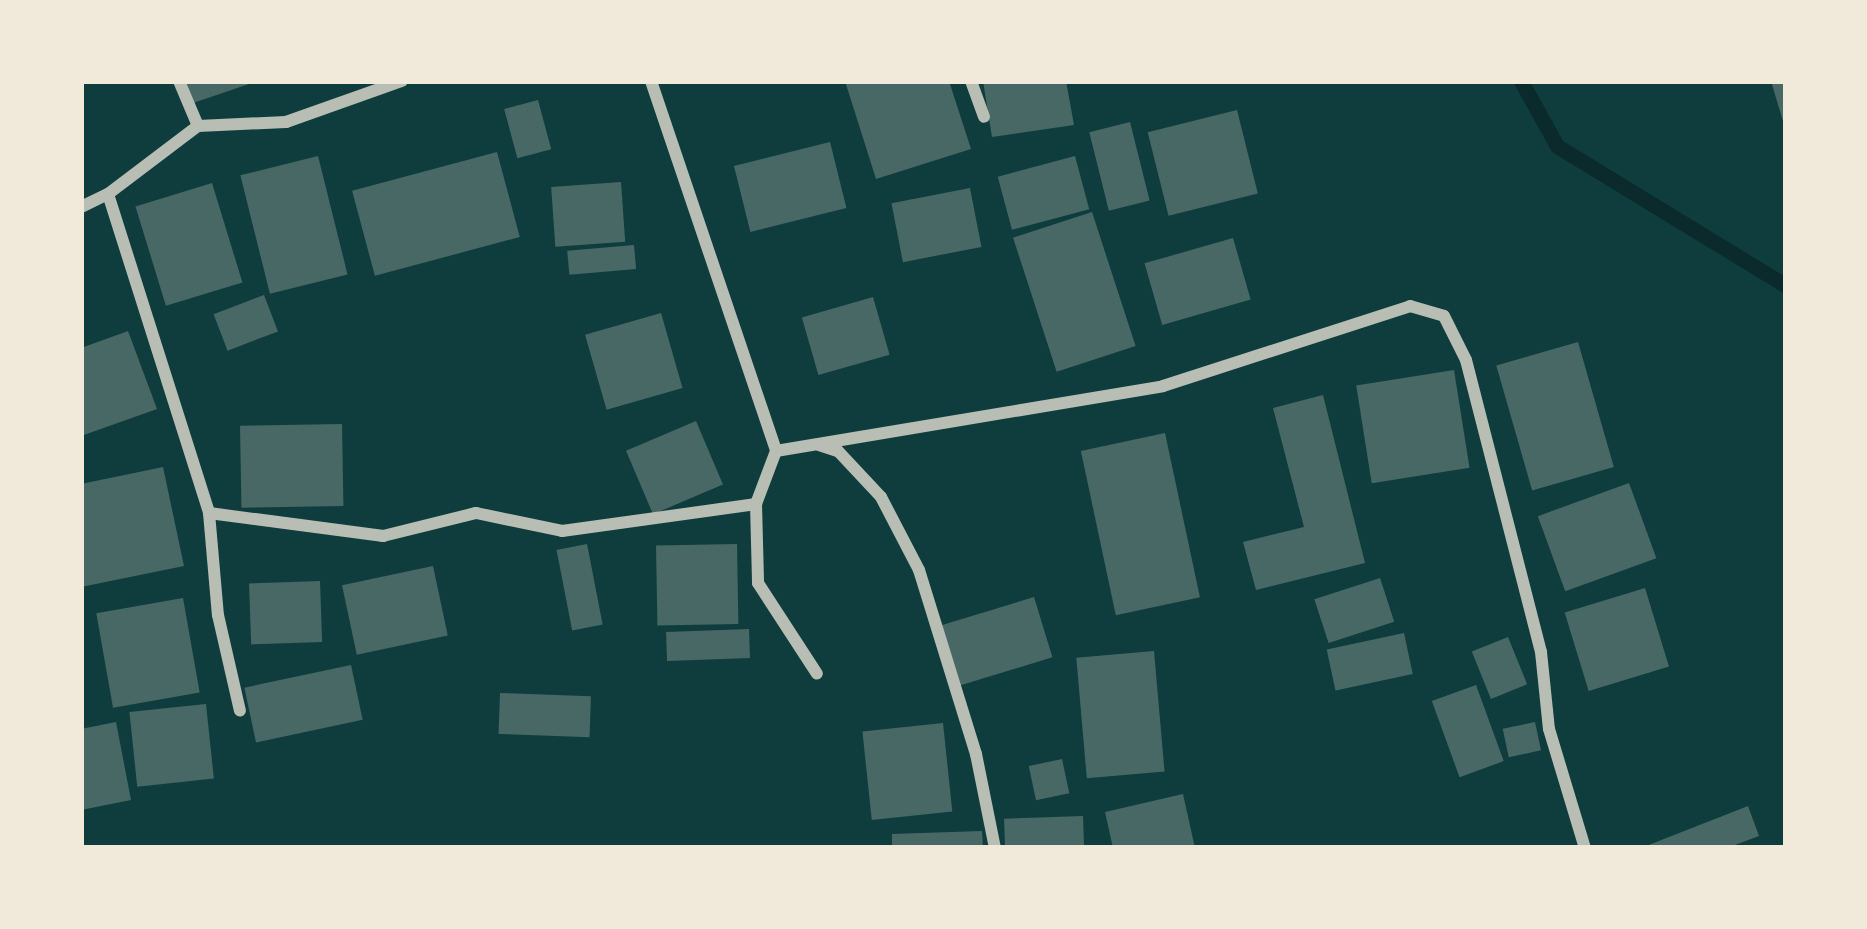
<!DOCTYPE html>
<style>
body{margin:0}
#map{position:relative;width:1867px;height:929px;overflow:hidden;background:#0f3d3e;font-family:"Noto Sans",sans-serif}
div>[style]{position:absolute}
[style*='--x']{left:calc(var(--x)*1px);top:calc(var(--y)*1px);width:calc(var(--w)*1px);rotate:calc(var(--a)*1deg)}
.stream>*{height:15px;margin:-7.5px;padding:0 7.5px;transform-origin:7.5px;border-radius:7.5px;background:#0a2a2b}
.building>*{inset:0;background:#486865;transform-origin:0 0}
.minor>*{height:12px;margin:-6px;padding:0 6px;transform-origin:6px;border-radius:6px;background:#b8beb3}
span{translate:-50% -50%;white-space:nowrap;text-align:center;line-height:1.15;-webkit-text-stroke:10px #f1e9da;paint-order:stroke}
.frame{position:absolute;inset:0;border:84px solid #f1e9da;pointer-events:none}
</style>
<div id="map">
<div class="stream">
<i style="--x:1521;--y:81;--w:74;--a:61"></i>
<i style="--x:1557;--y:146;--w:268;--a:31.4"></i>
</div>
<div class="building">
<i style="clip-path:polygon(185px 81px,255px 81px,255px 82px,193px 103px)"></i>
<i style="clip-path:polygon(845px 81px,949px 81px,971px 149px,876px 179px)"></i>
<i style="clip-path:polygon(983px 81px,1066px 81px,1074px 125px,992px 137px)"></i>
<i style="clip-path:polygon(1771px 81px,1786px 81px,1786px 128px,1785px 128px)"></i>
<i style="left:538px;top:100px;width:51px;height:35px;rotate:75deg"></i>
<i style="left:1237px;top:110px;width:86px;height:92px;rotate:76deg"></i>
<i style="left:1130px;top:122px;width:81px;height:42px;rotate:76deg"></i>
<i style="left:830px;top:142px;width:68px;height:99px;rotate:76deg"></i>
<i style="left:497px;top:152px;width:88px;height:150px;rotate:75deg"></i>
<i style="left:318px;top:156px;width:122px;height:80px;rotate:76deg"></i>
<i style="left:1075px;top:156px;width:55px;height:80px;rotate:75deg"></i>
<i style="left:621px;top:182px;width:60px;height:70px;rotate:86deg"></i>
<i style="left:212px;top:183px;width:104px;height:80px;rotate:73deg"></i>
<i style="left:970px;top:188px;width:60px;height:80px;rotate:79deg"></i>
<i style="left:1092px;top:212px;width:141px;height:83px;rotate:72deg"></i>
<i style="left:1233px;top:238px;width:64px;height:92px;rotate:74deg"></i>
<i style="left:634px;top:245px;width:24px;height:67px;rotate:85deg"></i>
<i style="left:264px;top:295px;width:39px;height:54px;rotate:69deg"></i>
<i style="left:873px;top:297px;width:60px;height:74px;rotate:74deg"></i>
<i style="left:661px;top:313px;width:78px;height:79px;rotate:74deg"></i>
<i style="clip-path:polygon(128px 331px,157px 409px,81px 436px,81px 348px)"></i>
<i style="left:1578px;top:342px;width:130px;height:85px;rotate:74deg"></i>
<i style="left:1454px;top:370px;width:99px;height:99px;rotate:81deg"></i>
<i style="clip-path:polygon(1323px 395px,1365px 563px,1256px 590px,1243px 542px,1304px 527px,1273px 408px)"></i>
<i style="left:696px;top:421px;width:69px;height:76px;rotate:67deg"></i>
<i style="left:342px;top:424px;width:82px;height:102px;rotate:89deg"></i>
<i style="left:1165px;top:433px;width:168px;height:86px;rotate:78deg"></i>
<i style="clip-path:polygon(163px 467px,184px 566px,81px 587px,81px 484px)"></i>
<i style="left:1629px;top:483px;width:80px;height:97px;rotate:70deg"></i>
<i style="left:587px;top:544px;width:82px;height:31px;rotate:79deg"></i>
<i style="left:737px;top:544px;width:80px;height:81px;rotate:89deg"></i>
<i style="left:433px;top:566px;width:71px;height:93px;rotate:78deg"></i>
<i style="left:1380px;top:578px;width:46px;height:69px;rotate:72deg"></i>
<i style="left:320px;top:581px;width:61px;height:71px;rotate:88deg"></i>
<i style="left:1645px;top:588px;width:82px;height:84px;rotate:73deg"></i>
<i style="left:1034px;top:597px;width:63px;height:102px;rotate:73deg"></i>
<i style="left:183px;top:598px;width:96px;height:88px;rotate:80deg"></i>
<i style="left:749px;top:629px;width:29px;height:83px;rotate:88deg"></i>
<i style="left:1404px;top:633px;width:42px;height:79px;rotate:78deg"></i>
<i style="left:1508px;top:637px;width:51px;height:39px;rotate:68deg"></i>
<i style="left:1154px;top:651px;width:121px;height:78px;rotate:85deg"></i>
<i style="left:351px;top:665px;width:56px;height:109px;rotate:78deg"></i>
<i style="left:1476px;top:685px;width:81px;height:47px;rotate:70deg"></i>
<i style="left:500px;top:693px;width:91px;height:41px;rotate:2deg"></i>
<i style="left:206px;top:704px;width:75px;height:77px;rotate:84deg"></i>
<i style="clip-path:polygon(116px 722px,131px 800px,81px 810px,81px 729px)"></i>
<i style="left:1535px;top:722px;width:29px;height:33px;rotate:78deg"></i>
<i style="left:943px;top:723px;width:89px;height:81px;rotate:84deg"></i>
<i style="left:1062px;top:759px;width:35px;height:34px;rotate:78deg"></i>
<i style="clip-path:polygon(1183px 794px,1195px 848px,1113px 848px,1105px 812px)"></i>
<i style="clip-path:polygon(1748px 806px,1759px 836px,1727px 848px,1641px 848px)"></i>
<i style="left:1083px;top:816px;width:32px;height:79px;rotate:88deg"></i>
<i style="clip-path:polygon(982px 831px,983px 848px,892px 848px,892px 834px)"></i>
</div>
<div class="minor">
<i style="--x:179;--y:81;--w:49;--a:67.1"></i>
<i style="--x:651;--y:81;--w:391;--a:71.3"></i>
<i style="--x:776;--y:451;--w:57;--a:110.7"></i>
<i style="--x:756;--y:504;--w:79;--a:88.5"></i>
<i style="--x:758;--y:583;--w:108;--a:57"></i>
<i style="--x:971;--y:81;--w:38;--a:70"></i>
<i style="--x:108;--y:194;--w:335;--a:72.4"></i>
<i style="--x:209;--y:513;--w:176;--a:7.5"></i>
<i style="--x:383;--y:536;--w:96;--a:-13.9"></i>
<i style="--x:476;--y:513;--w:88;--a:11.8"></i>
<i style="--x:562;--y:531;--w:196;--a:-7.9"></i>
<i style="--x:81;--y:207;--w:30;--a:-26"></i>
<i style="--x:108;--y:194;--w:113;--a:-37.1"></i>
<i style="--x:198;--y:126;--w:88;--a:-2.6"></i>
<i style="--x:286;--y:122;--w:123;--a:-19.5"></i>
<i style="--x:819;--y:445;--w:20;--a:18"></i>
<i style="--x:838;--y:451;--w:63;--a:46.9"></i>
<i style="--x:881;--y:497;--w:82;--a:62.5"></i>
<i style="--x:919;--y:570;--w:193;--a:72.8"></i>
<i style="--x:976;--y:754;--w:96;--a:78.6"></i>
<i style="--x:776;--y:451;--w:392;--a:-9.5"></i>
<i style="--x:1163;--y:386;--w:260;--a:-17.9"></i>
<i style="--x:1410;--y:306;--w:35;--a:16"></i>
<i style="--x:1444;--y:316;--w:49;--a:63.4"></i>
<i style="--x:1466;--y:360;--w:301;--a:75.6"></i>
<i style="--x:1541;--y:652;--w:77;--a:84.1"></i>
<i style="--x:1549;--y:729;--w:124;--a:73.2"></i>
<i style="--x:209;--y:513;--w:102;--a:85"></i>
<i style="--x:218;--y:615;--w:98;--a:77.1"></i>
</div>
<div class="frame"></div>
</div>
